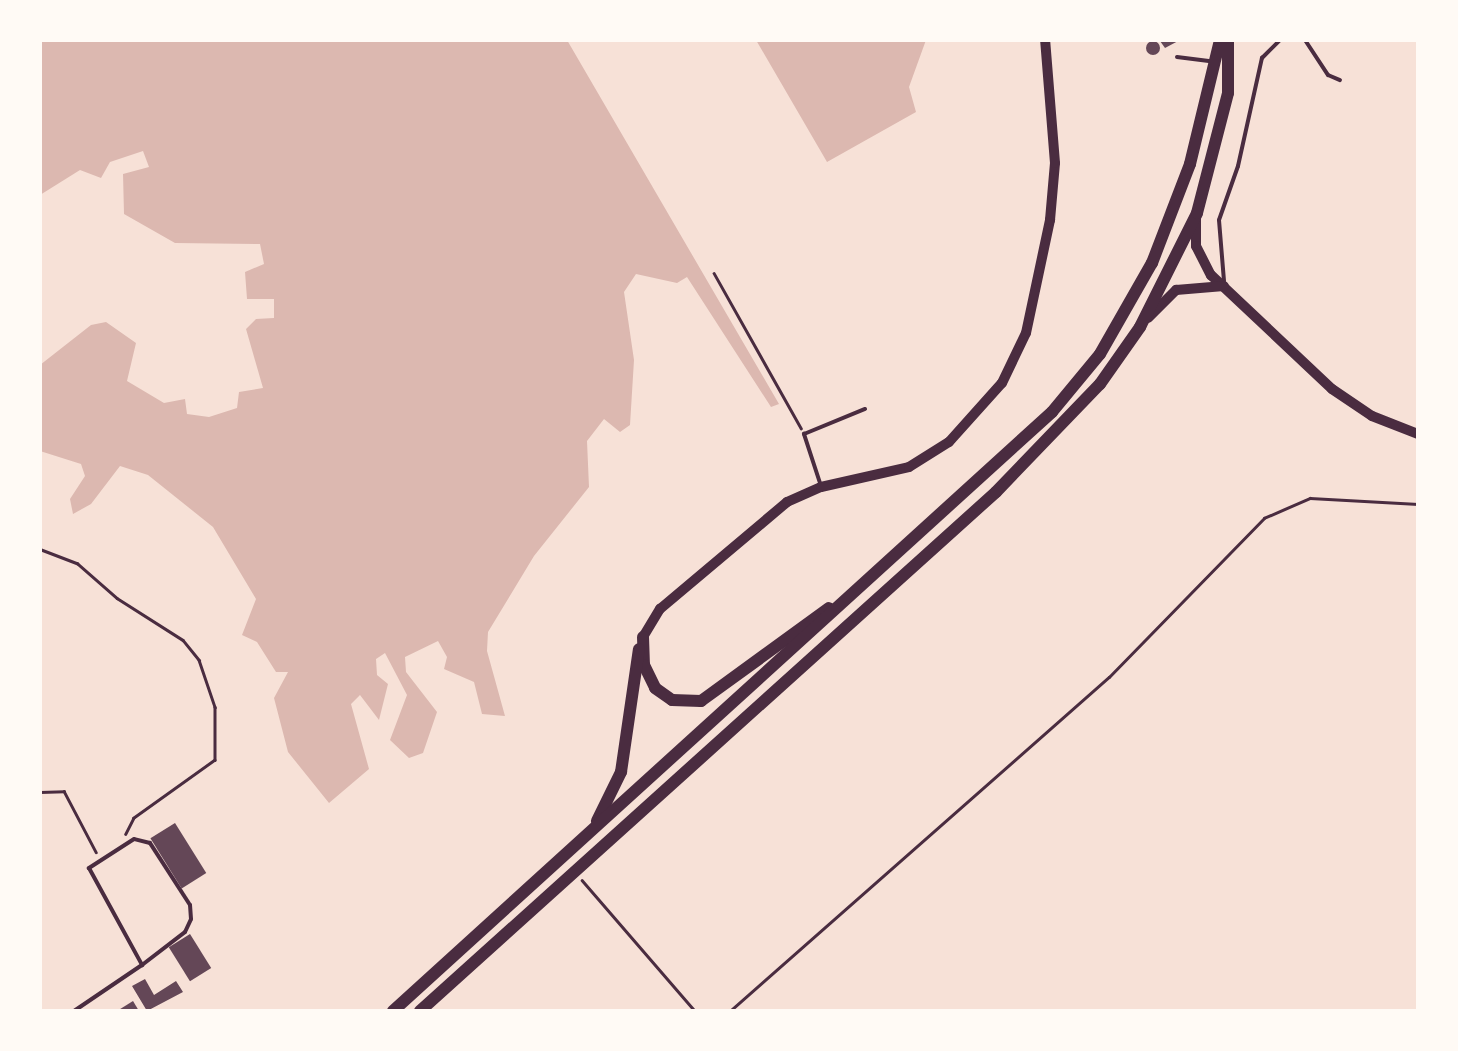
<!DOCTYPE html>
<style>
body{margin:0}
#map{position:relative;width:1458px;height:1051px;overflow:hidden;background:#f7e1d7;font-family:"PT Sans Narrow",sans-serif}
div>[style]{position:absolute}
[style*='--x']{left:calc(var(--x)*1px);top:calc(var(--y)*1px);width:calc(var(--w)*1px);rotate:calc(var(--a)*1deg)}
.water>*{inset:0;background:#dcb8b0}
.building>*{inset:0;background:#644757;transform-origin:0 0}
.round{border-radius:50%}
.path>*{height:2.5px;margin:-1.25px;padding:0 1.25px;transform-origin:1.25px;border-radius:1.25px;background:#4a2c40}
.service>*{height:4px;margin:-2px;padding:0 2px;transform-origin:2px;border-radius:2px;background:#4a2c40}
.tertiary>*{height:10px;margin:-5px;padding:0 5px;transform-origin:5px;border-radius:5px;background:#4a2c40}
.trunk>*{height:12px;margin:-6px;padding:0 6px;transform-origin:6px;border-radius:6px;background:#4a2c40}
span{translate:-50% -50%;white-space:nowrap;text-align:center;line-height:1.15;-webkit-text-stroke:10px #fffaf5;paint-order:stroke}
.frame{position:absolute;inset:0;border:42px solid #fffaf5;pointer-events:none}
</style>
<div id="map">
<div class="water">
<i style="clip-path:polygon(40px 40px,567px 40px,779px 404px,771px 407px,687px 277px,677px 283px,636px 274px,624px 292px,634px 360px,630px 425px,620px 432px,604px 419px,587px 441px,589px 487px,534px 556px,488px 632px,487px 651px,505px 716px,482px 714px,474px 682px,444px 669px,447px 657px,438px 641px,405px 657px,406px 672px,437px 712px,423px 753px,409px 758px,390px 740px,407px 695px,385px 653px,376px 659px,377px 675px,388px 684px,379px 720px,360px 695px,351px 704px,369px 769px,329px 803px,288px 752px,274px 698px,288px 672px,276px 672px,257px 642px,242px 635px,256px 599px,213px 527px,148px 475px,120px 466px,91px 504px,73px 514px,70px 499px,85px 476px,81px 464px,40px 451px,40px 365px,91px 325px,106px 322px,136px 343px,127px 381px,164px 403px,185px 399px,187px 414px,209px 417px,237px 408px,239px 392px,263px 388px,246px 329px,256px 319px,274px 318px,274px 299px,247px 299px,245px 272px,264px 264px,260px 244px,175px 243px,124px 214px,123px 174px,149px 167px,143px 151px,110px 162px,101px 178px,80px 170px,40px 195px)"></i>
<i style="clip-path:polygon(756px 40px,926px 40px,909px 87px,916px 112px,827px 162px)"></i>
</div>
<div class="building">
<i style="clip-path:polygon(1180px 40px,1165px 48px,1160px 41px,1165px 40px)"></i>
<i class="round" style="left:1146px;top:41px;width:14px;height:14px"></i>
<i style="left:175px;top:823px;width:59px;height:29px;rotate:58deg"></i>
<i style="left:190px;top:934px;width:40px;height:25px;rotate:58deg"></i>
<i style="clip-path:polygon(145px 979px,154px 995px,176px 981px,183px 992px,147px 1011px,132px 986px)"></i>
<i style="clip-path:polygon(133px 1001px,139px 1011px,117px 1011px)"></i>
</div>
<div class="path">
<i style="--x:714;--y:273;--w:178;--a:60.7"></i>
<i style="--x:40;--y:549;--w:40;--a:21"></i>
<i style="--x:77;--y:563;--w:53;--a:41.2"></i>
<i style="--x:117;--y:598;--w:78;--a:32.5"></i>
<i style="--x:183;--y:640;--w:26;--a:51"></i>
<i style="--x:199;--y:660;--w:50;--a:71.2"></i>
<i style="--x:215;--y:707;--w:53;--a:90"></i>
<i style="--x:215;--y:760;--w:100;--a:144.4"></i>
<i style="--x:134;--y:818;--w:18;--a:117"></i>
<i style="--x:40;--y:792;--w:24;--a:-2"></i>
<i style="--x:64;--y:791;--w:69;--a:62.3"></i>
<i style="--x:582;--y:880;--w:173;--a:49.2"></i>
<i style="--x:730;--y:1011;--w:505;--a:-41.39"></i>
<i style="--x:1109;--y:677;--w:222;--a:-45.7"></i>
<i style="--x:1264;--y:518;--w:50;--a:-23.5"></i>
<i style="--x:1310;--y:498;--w:108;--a:3.2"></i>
</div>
<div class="service">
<i style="--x:1305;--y:40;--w:42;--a:56.7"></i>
<i style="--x:1328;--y:75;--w:13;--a:23"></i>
<i style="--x:1177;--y:57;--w:34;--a:7"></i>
<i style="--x:1224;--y:281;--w:61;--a:-94.7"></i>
<i style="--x:1219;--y:220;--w:57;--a:-70.6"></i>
<i style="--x:1238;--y:166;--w:111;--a:-77.5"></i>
<i style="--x:1262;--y:58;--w:25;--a:-45"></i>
<i style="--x:820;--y:483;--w:52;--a:-108.1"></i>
<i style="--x:804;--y:434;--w:66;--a:-22.3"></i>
<i style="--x:74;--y:1011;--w:82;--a:-34.1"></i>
<i style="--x:142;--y:965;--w:54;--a:-37.5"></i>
<i style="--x:185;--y:932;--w:14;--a:-65"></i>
<i style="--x:191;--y:919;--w:14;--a:-94"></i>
<i style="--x:190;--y:905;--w:74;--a:-122.8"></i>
<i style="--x:150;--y:843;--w:16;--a:-166"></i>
<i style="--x:134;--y:839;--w:54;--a:147.2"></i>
<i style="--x:89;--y:868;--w:111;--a:61.3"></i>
</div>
<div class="tertiary">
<i style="--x:1196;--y:219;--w:27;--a:90"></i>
<i style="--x:1196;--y:246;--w:33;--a:63"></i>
<i style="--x:1211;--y:275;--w:166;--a:43.3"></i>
<i style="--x:1332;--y:389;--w:48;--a:34"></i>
<i style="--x:1372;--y:416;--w:49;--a:21.4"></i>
<i style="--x:1148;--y:318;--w:40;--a:-45"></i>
<i style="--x:1176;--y:290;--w:48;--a:-4.8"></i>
<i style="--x:643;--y:637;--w:33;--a:-59"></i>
<i style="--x:660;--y:609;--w:166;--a:-40.1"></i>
<i style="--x:787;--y:502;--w:37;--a:-24"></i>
<i style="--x:821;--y:487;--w:90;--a:-12.8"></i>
<i style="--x:909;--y:467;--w:47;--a:-32"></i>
<i style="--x:949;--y:442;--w:79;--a:-48.1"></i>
<i style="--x:1002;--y:383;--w:55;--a:-64.4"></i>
<i style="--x:1026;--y:333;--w:116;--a:-78"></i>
<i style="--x:1050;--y:220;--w:57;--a:-85"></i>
<i style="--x:1055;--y:163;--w:123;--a:-94.6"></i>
</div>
<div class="trunk">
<i style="--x:643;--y:637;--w:28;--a:88"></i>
<i style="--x:644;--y:665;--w:25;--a:64"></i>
<i style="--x:655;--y:688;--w:21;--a:35"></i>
<i style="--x:672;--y:700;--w:29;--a:2"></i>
<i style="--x:701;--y:701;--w:158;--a:-36"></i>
<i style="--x:597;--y:821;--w:55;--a:-63.9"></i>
<i style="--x:621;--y:772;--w:124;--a:-81.7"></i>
<i style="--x:393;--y:1011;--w:891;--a:-42.27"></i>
<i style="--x:1052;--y:412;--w:75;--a:-50.4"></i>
<i style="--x:1100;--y:354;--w:105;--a:-60.3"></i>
<i style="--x:1152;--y:263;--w:106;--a:-69"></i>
<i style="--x:1190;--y:164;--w:128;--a:-76.4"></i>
<i style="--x:420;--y:1011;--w:775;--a:-42.02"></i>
<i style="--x:996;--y:492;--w:150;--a:-46.1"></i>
<i style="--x:1100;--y:384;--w:70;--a:-54.9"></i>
<i style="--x:1140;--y:327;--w:127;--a:-63.4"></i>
<i style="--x:1197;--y:213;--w:124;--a:-75.5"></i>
<i style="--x:1228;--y:93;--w:53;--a:-90"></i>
</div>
<div class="frame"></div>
</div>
